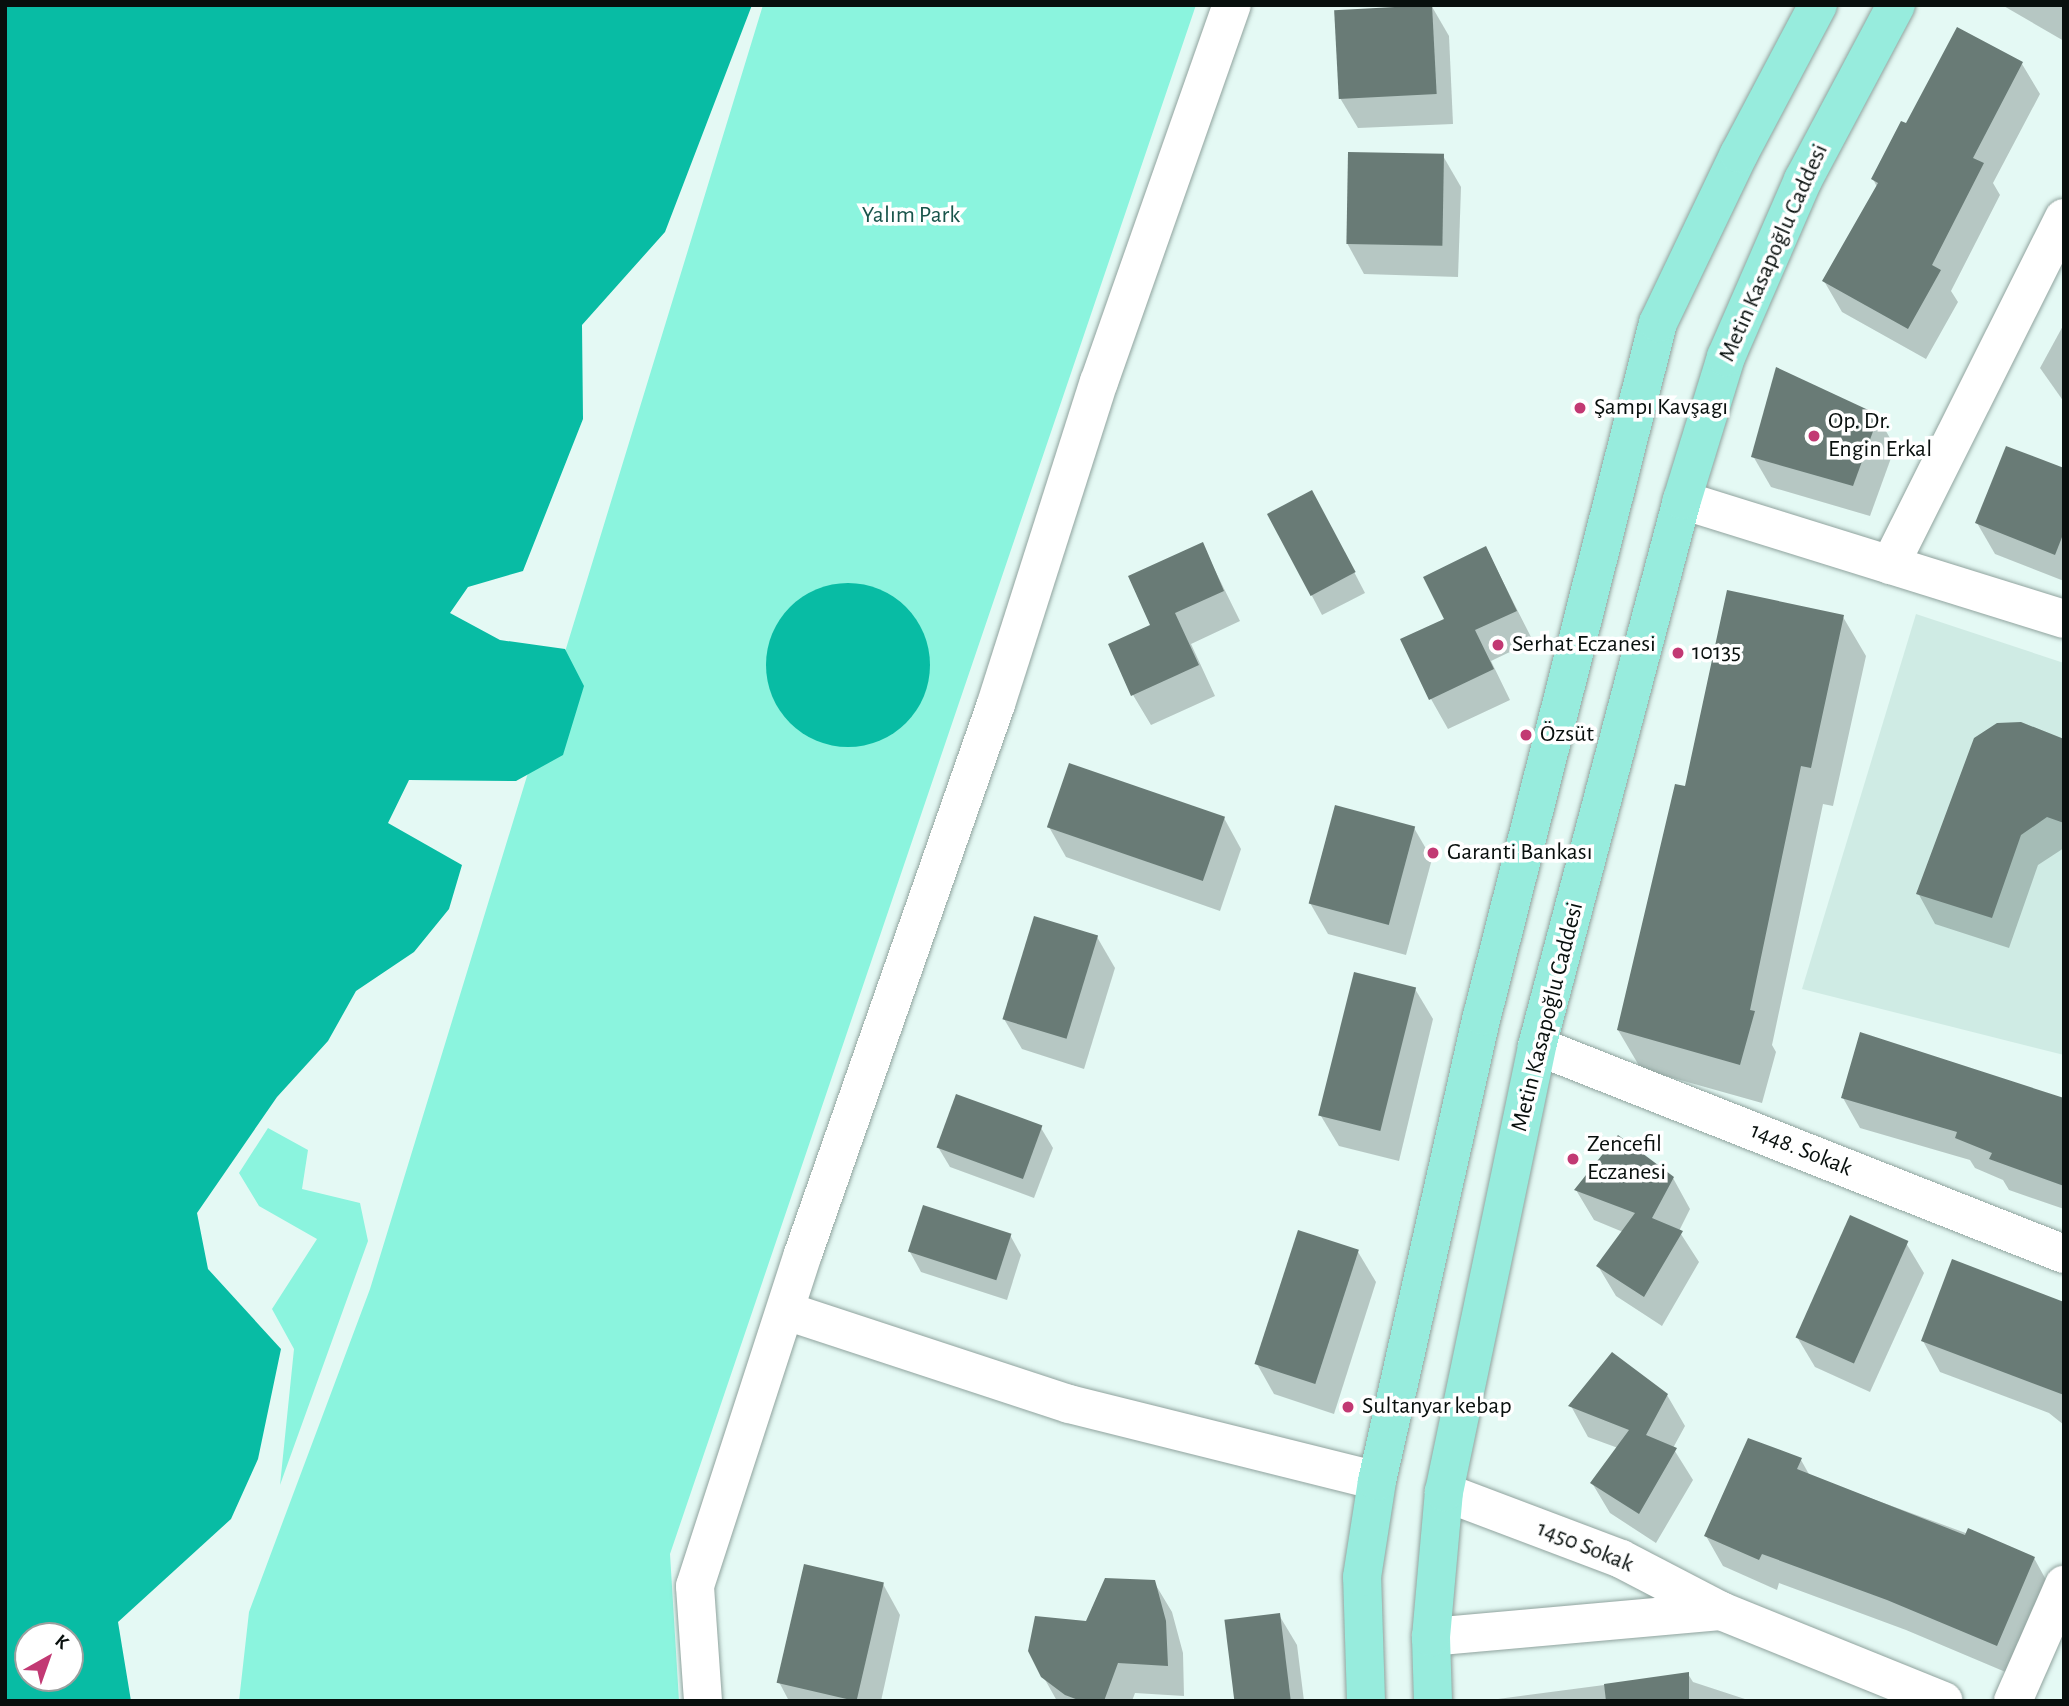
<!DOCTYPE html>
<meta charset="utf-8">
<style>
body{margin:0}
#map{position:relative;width:2069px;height:1706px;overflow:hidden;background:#e4f9f4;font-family:"Alegreya Sans",sans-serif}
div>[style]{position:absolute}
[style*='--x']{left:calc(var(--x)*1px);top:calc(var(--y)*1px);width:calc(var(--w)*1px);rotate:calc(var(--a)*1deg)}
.built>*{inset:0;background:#cfebe4}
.green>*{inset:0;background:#8bf4de}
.water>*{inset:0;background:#08bca4}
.round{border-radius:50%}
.shadow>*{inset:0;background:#0003}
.building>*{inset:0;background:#697b76;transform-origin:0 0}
.roads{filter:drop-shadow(0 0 2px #90a39e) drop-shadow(0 0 2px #90a39e)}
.minor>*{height:38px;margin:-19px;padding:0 19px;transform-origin:19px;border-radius:19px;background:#fff}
.major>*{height:38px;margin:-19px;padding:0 19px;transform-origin:19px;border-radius:19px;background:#97ecdd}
.dots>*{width:19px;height:19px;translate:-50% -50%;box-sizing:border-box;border:4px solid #fff;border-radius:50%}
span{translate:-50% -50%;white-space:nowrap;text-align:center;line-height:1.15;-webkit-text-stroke:7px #fff;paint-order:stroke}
.park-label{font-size:24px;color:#19554b}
.street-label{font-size:24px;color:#080f0d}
.poi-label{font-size:24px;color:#080f0d}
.left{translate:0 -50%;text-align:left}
.frame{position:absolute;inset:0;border:7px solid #080f0d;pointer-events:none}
.north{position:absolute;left:14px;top:1622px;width:70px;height:70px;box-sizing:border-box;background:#fff;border:2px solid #9c9f9e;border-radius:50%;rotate:40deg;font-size:19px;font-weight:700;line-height:28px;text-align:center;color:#080f0d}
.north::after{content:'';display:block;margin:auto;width:24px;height:32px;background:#c23973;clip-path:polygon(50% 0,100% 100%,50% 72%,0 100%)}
</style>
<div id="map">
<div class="built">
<i style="clip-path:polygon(1916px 614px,2064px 663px,2064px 1055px,1802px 989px)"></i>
</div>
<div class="green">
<i style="clip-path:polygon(763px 5px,1196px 5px,670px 1554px,679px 1701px,239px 1701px,249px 1612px,370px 1289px)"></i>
<i style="clip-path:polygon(268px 1128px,308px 1150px,302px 1189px,360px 1203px,368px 1241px,280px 1485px,294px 1349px,272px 1309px,317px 1239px,259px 1206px,239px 1173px)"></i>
</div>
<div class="water">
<i style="clip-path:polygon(evenodd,5px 5px,752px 5px,665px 232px,582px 325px,583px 419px,523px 571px,468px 587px,450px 613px,500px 640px,565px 649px,584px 686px,563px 755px,516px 781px,409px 780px,388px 823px,462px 865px,449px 909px,414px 952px,356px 991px,328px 1041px,277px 1097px,197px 1213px,208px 1269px,281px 1349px,258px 1459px,231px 1519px,118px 1622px,131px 1701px,5px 1701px,5px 5px,28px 1636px,70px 1636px,70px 1678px,28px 1678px,28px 1636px)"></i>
<i class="round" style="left:766px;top:583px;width:164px;height:164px"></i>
</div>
<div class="shadow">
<i style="clip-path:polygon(1431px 5px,1449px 36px,1453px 124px,1358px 128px,1340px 98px)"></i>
<i style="clip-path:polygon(2002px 5px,2064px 5px,2064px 41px)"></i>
<i style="clip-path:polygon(2022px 64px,2040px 94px,1993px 183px,2000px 195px,1951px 291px,1958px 302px,1926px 359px,1842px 312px,1824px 281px,1877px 187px,1873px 179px,1907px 126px)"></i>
<i style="clip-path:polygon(1443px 156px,1461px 187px,1458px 277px,1364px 274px,1347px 243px)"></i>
<i style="clip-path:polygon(2064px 324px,2064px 402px,2040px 368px)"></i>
<i style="clip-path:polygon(1878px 417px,1895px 447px,1870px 516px,1771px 487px,1753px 456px)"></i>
<i style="clip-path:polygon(2064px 470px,2064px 581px,1995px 554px,1977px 523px)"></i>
<i style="clip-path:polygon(1323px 512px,1365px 593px,1322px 615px,1269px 514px)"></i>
<i style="clip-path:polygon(1202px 544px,1240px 621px,1191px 644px,1215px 696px,1151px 725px,1133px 695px,1152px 626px)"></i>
<i style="clip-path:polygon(1486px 548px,1533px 641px,1491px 661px,1510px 700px,1448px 729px,1431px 699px)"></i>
<i style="clip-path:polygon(1843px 617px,1866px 656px,1833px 806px,1823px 804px,1772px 1045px,1776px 1052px,1762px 1103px,1641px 1069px,1618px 1030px,1686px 788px)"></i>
<i style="clip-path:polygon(2064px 741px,2064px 848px,2038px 865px,2009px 948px,1935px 924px,1918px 893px)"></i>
<i style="clip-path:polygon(1224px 818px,1241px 849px,1220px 911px,1066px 857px,1049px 827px)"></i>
<i style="clip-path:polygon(1414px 828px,1432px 859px,1406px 955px,1328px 934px,1310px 903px)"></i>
<i style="clip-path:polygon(1097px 937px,1115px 968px,1084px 1069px,1022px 1049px,1004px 1019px)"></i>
<i style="clip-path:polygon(1415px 989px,1433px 1019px,1399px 1161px,1339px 1146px,1321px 1116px)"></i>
<i style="clip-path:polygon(1861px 1034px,2044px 1093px,2064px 1107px,2064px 1209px,2009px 1190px,2003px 1180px,1975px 1168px,1970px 1160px,1860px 1128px,1843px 1098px)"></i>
<i style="clip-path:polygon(1041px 1128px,1053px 1148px,1034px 1198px,950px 1167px,938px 1147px)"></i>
<i style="clip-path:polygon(1673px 1178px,1690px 1209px,1679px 1231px,1699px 1262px,1662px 1326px,1616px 1296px,1598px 1266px,1623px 1232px,1594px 1220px,1576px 1190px)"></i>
<i style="clip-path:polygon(1010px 1235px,1021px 1255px,1007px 1300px,921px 1272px,910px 1252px)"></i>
<i style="clip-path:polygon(1906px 1243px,1924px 1273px,1870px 1392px,1815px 1367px,1797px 1337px)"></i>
<i style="clip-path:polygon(1358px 1252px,1376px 1282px,1334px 1414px,1274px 1394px,1257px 1364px)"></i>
<i style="clip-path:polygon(2064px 1304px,2064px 1425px,2049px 1413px,1940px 1372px,1923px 1341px)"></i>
<i style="clip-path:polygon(1667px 1395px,1685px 1426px,1673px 1448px,1693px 1480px,1656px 1543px,1610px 1513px,1592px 1483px,1618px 1448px,1588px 1437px,1571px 1406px)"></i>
<i style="clip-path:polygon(1801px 1460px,1810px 1476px,2034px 1558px,2051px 1589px,2015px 1676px,1906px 1630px,1779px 1583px,1777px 1590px,1723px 1566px,1706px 1536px)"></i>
<i style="clip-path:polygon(1154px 1582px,1172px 1612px,1183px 1653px,1184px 1696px,1135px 1693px,1132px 1701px,1057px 1701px,1043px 1676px,1087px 1623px)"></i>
<i style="clip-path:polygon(883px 1584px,900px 1615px,881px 1701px,789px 1701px,779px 1682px)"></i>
<i style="clip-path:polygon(1279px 1615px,1297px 1645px,1304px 1701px,1236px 1701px)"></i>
<i style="clip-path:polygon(1688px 1674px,1693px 1682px,1751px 1701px,1483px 1701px)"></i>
</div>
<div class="building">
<i style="left:1432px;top:5px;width:89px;height:98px;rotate:87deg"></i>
<i style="clip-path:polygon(1957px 27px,2023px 62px,1973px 158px,1984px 163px,1932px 265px,1941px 270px,1908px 329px,1822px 281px,1878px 183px,1871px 179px,1901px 121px,1906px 123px)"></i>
<i style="left:1348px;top:152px;width:96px;height:92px;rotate:1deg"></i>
<i style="clip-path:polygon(1776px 367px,1879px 415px,1853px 486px,1751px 457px)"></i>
<i style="clip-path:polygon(2006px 446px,2064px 468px,2064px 532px,2055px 555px,1975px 523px)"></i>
<i style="left:1312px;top:490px;width:93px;height:51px;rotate:62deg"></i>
<i style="clip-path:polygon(1203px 542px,1224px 591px,1175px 613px,1199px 665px,1131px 696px,1108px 644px,1150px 625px,1128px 576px)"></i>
<i style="clip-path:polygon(1486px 546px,1517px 611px,1475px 630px,1494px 669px,1429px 700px,1400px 639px,1444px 619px,1423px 577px)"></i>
<i style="clip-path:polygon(1727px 590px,1844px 615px,1811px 768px,1801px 766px,1750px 1010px,1755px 1011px,1740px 1065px,1617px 1030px,1675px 784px,1685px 786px)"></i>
<i style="clip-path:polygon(2021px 722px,2064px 739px,2064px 823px,2047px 817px,2021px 835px,1992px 918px,1916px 894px,1974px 738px,1997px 723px)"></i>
<i style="left:1069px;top:763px;width:165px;height:68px;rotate:19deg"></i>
<i style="left:1335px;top:805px;width:83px;height:102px;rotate:15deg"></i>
<i style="left:1034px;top:916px;width:67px;height:108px;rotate:17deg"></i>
<i style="left:1354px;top:972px;width:64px;height:148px;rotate:14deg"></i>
<i style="clip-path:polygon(1860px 1032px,2064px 1098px,2064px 1186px,1989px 1159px,1992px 1153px,1955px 1138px,1957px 1132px,1841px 1098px)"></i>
<i style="left:956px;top:1094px;width:92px;height:57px;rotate:20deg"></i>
<i style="clip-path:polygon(1618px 1135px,1674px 1177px,1652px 1218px,1683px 1231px,1644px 1297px,1596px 1266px,1635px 1213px,1574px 1190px)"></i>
<i style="left:923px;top:1205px;width:93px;height:49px;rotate:18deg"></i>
<i style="left:1850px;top:1215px;width:64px;height:134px;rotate:24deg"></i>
<i style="left:1298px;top:1230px;width:64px;height:141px;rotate:18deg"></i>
<i style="clip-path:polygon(1952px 1259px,2064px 1302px,2064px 1395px,1921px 1341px)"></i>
<i style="clip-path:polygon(1612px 1352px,1668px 1394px,1646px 1435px,1677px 1448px,1639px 1514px,1590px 1483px,1629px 1430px,1568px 1406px)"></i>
<i style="clip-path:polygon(1748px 1438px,1802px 1458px,1797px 1469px,1965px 1535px,1968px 1528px,2035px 1557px,1997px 1646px,1887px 1600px,1762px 1554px,1759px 1560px,1704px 1536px)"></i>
<i style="left:804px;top:1564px;width:82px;height:122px;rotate:13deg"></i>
<i style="clip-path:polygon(1105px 1578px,1155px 1580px,1166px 1621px,1168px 1666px,1118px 1663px,1104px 1701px,1081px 1701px,1065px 1695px,1041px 1677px,1028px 1651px,1035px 1616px,1086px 1621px)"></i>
<i style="left:1280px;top:1613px;width:89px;height:56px;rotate:83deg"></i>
<i style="clip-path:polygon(1689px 1672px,1689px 1701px,1606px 1701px,1604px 1684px)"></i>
</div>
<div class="roads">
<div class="minor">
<i style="--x:1682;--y:500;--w:400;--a:17.3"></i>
<i style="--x:1890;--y:565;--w:388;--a:-63.4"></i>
<i style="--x:1537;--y:1046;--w:567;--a:21.54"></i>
<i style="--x:786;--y:1311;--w:298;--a:18.2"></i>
<i style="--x:1069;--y:1404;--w:317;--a:14"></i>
<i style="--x:1444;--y:1492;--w:189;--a:20.7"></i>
<i style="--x:1621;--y:1559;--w:113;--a:27.5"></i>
<i style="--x:1721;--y:1611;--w:240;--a:22"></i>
<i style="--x:1431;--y:1637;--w:291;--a:-5.1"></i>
<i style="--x:703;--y:1701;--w:115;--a:-94"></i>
<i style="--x:695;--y:1586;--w:349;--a:-72"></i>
<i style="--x:803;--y:1254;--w:583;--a:-70.66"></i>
<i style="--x:996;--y:704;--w:338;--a:-72.3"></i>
<i style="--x:1099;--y:382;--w:400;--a:-70.6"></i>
<i style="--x:2013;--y:1701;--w:127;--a:-66.3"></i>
</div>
<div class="major">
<i style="--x:1366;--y:1701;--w:124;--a:-91.8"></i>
<i style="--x:1362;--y:1577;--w:97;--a:-81.1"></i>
<i style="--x:1377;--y:1481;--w:477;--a:-77.3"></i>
<i style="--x:1482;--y:1016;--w:715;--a:-75.75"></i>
<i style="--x:1658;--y:323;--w:187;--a:-64.4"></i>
<i style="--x:1739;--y:154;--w:169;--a:-62.1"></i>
<i style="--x:1433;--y:1701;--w:64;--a:-91.8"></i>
<i style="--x:1431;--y:1637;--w:146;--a:-84.9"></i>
<i style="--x:1444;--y:1492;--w:456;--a:-78.2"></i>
<i style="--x:1537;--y:1046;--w:565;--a:-75.13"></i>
<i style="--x:1682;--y:500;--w:150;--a:-72.9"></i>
<i style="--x:1726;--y:357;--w:193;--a:-66.5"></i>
<i style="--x:1803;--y:180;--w:198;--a:-62"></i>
</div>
</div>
<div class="dots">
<i style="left:1580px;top:408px;background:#c23973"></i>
<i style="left:1814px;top:436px;background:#c23973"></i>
<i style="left:1498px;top:645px;background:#c23973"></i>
<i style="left:1678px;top:653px;background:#c23973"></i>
<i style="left:1526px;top:735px;background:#c23973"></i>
<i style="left:1433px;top:853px;background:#c23973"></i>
<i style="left:1573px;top:1159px;background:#c23973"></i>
<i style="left:1348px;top:1407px;background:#c23973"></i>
</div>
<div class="park-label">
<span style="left:911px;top:216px">Yalım Park</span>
</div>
<div class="street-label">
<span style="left:1774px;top:253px;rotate:-66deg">Metin Kasapoğlu Caddesi</span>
<span style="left:1548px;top:1017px;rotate:-76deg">Metin Kasapoğlu Caddesi</span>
<span style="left:1801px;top:1150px;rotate:22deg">1448. Sokak</span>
<span style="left:1585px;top:1547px;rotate:22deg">1450 Sokak</span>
</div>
<div class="poi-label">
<span class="left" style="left:1594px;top:408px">Şampı Kavşagı</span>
<span class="left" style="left:1828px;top:436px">Op. Dr.<br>Engin Erkal</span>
<span class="left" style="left:1512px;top:645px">Serhat Eczanesi</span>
<span class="left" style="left:1692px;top:653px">10135</span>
<span class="left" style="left:1540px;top:735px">Özsüt</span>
<span class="left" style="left:1447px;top:853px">Garanti Bankası</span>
<span class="left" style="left:1587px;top:1159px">Zencefil<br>Eczanesi</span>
<span class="left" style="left:1362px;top:1407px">Sultanyar kebap</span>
</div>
<div class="frame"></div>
<div class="north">K</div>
</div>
